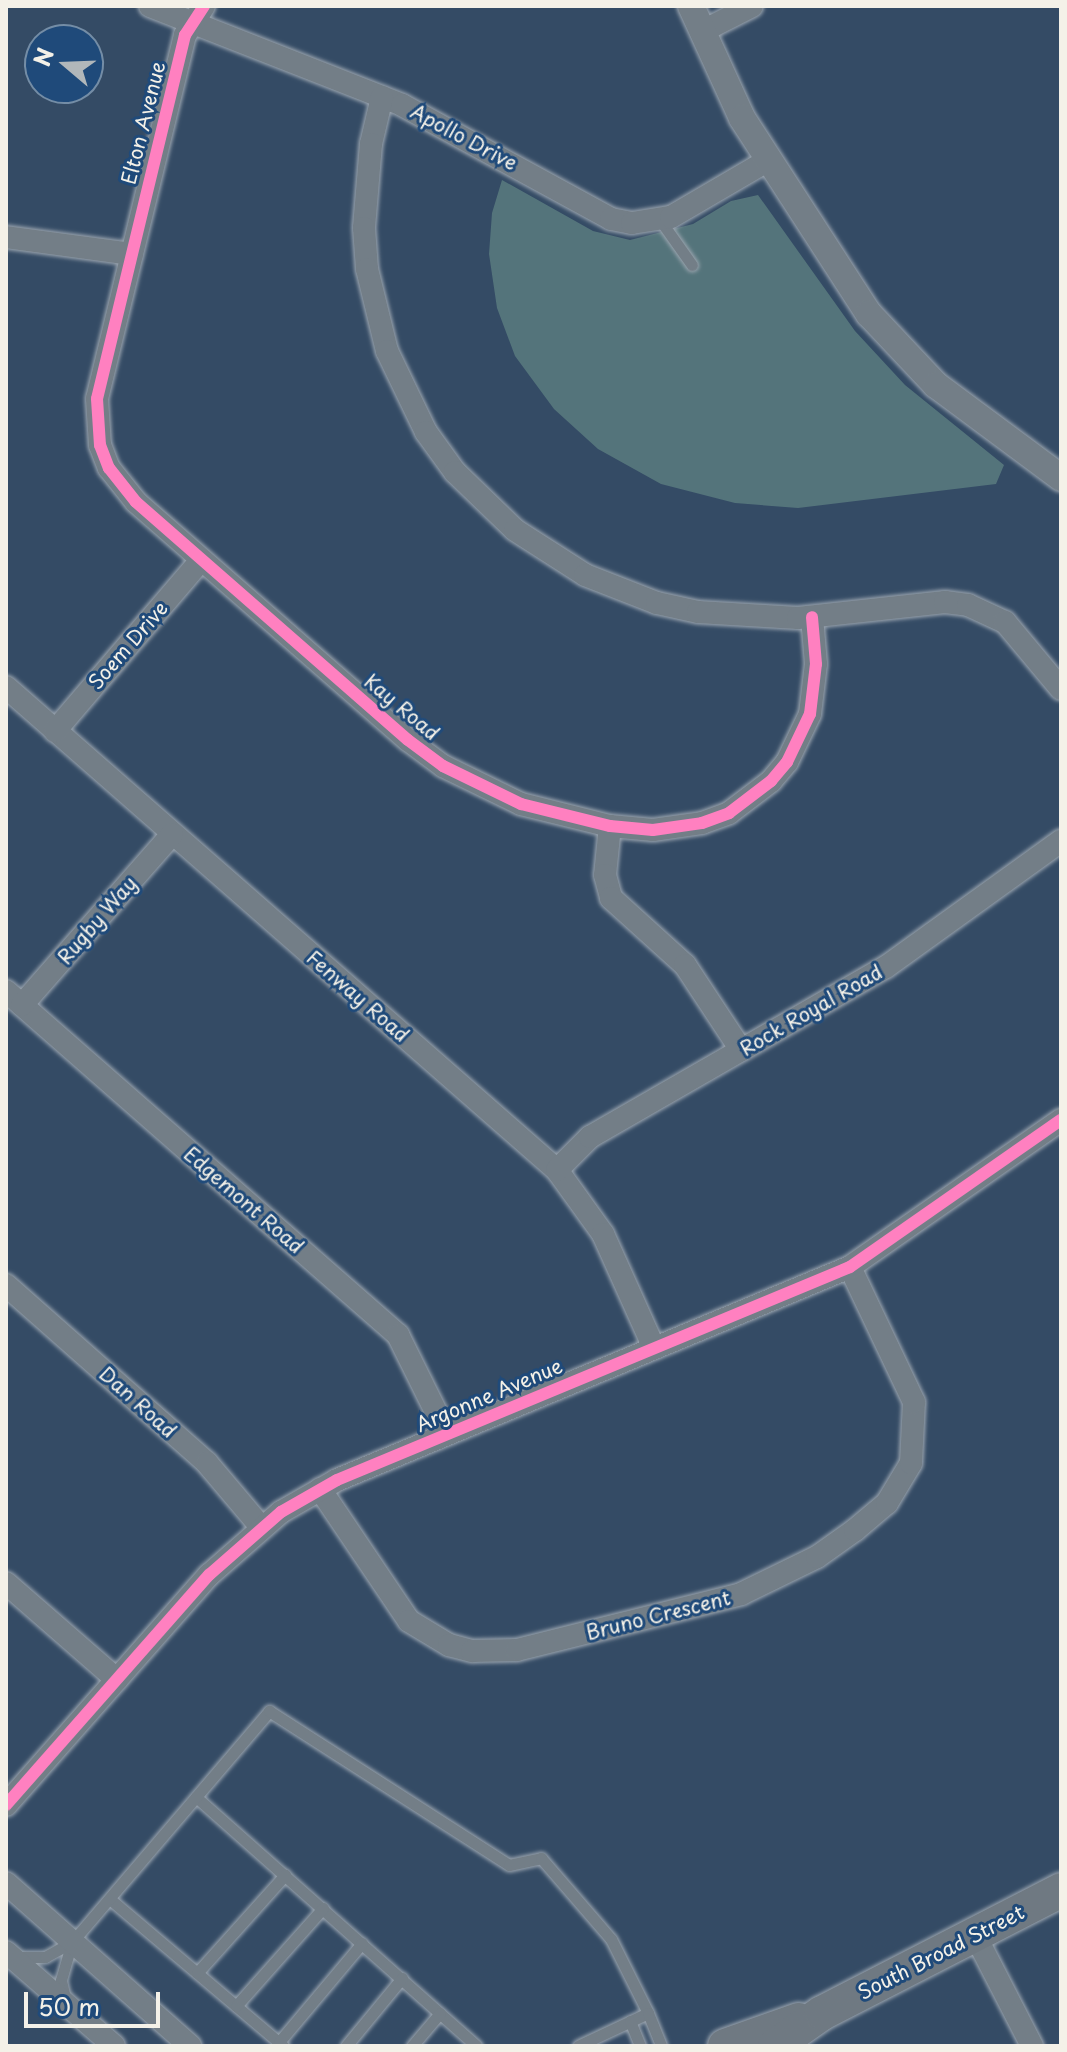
<!DOCTYPE html>
<style>
body{margin:0}
#map{position:relative;width:1067px;height:2052px;overflow:hidden;background:#344b65;font-family:"Playpen Sans",sans-serif}
div>[style]{position:absolute}
[style*='--x']{left:calc(var(--x)*1px);top:calc(var(--y)*1px);width:calc(var(--w)*1px);rotate:calc(var(--a)*1deg)}
.green>*{inset:0;background:#54747b}
.roads{filter:drop-shadow(0 0 2px #9ba5af) drop-shadow(0 0 2px #9ba5af)}
.service>*{height:11px;margin:-5.5px;padding:0 5.5px;transform-origin:5.5px;border-radius:5.5px;background:#737e87}
.minor>*{height:22px;margin:-11px;padding:0 11px;transform-origin:11px;border-radius:11px;background:#737e87}
.tertiary>*{height:26px;margin:-13px;padding:0 13px;transform-origin:13px;border-radius:13px;background:#737e87}
.primary>*{height:34px;margin:-17px;padding:0 17px;transform-origin:17px;border-radius:17px;background:#6f7982}
.cycleway>*{height:12px;margin:-6px;padding:0 6px;transform-origin:6px;border-radius:6px;background:#ff80c0}
span{translate:-50% -50%;white-space:nowrap;text-align:center;line-height:1.15;-webkit-text-stroke:6px #1f4a7a;paint-order:stroke}
.street-label{font-size:20px;color:#f4f1e8}
.frame{position:absolute;inset:0;border:8px solid #f4f1e8;pointer-events:none}
.north{position:absolute;left:24px;top:24px;width:80px;height:80px;box-sizing:border-box;background:#1f4a7a;border:2px solid #748da6;border-radius:50%;rotate:289deg;font-size:22px;font-weight:700;line-height:32px;text-align:center;color:#f4f1e8}
.north::after{content:'';display:block;margin:auto;width:28px;height:36px;background:#b1b7ba;clip-path:polygon(50% 0,100% 100%,50% 72%,0 100%)}
.scale{position:absolute;left:24px;top:1992px;width:136px;height:36px;box-sizing:border-box;border:4px solid #f4f1e8;border-top:0;padding-left:10px;font-size:24px;line-height:28px;white-space:nowrap;color:#f4f1e8;-webkit-text-stroke:6px #1f4a7a;paint-order:stroke}
</style>
<div id="map">
<div class="green">
<i style="clip-path:polygon(502px 180px,593px 231px,630px 240px,693px 224px,731px 201px,758px 195px,855px 331px,905px 385px,1004px 465px,996px 484px,798px 508px,735px 503px,661px 484px,598px 449px,554px 409px,515px 356px,497px 308px,489px 254px,492px 213px)"></i>
</div>
<div class="roads">
<div class="service">
<i style="--x:660;--y:220;--w:55;--a:54.6"></i>
<i style="--x:196;--y:1797;--w:375;--a:41.6"></i>
<i style="--x:111;--y:1900;--w:226;--a:40.3"></i>
<i style="--x:17;--y:1957;--w:28;--a:0"></i>
<i style="--x:45;--y:1957;--w:26;--a:-29"></i>
<i style="--x:197;--y:1973;--w:132;--a:-48.1"></i>
<i style="--x:65;--y:1998;--w:18;--a:-103"></i>
<i style="--x:61;--y:1980;--w:40;--a:-74"></i>
<i style="--x:72;--y:1942;--w:304;--a:-49.5"></i>
<i style="--x:269;--y:1711;--w:285;--a:32.7"></i>
<i style="--x:509;--y:1865;--w:33;--a:-12"></i>
<i style="--x:541;--y:1858;--w:107;--a:49.2"></i>
<i style="--x:611;--y:1939;--w:83;--a:63.4"></i>
<i style="--x:648;--y:2013;--w:77;--a:154.8"></i>
<i style="--x:236;--y:2006;--w:131;--a:-48.4"></i>
<i style="--x:648;--y:2013;--w:35;--a:68"></i>
<i style="--x:630;--y:2021;--w:27;--a:68"></i>
<i style="--x:279;--y:2042;--w:129;--a:-50"></i>
<i style="--x:346;--y:2046;--w:88;--a:-50.5"></i>
<i style="--x:412;--y:2046;--w:43;--a:-49.7"></i>
</div>
<div class="minor">
<i style="--x:150;--y:6;--w:271;--a:21.4"></i>
<i style="--x:402;--y:105;--w:238;--a:28.6"></i>
<i style="--x:611;--y:219;--w:21;--a:11"></i>
<i style="--x:632;--y:223;--w:39;--a:-9"></i>
<i style="--x:671;--y:217;--w:111;--a:-30.3"></i>
<i style="--x:204;--y:6;--w:35;--a:123"></i>
<i style="--x:185;--y:35;--w:374;--a:103.6"></i>
<i style="--x:97;--y:399;--w:46;--a:86.3"></i>
<i style="--x:100;--y:445;--w:25;--a:69"></i>
<i style="--x:109;--y:468;--w:43;--a:51.5"></i>
<i style="--x:136;--y:502;--w:361;--a:41.2"></i>
<i style="--x:408;--y:740;--w:44;--a:36.6"></i>
<i style="--x:443;--y:766;--w:87;--a:26"></i>
<i style="--x:521;--y:804;--w:92;--a:13.9"></i>
<i style="--x:610;--y:826;--w:43;--a:5.3"></i>
<i style="--x:653;--y:830;--w:49;--a:-8.1"></i>
<i style="--x:702;--y:823;--w:29;--a:-20"></i>
<i style="--x:729;--y:813;--w:53;--a:-37.3"></i>
<i style="--x:771;--y:781;--w:25;--a:-50"></i>
<i style="--x:787;--y:762;--w:53;--a:-64.4"></i>
<i style="--x:810;--y:714;--w:50;--a:-83.2"></i>
<i style="--x:816;--y:664;--w:47;--a:-94.9"></i>
<i style="--x:701;--y:32;--w:57;--a:-27"></i>
<i style="--x:382;--y:97;--w:48;--a:103.2"></i>
<i style="--x:371;--y:144;--w:84;--a:94.8"></i>
<i style="--x:364;--y:228;--w:41;--a:85.8"></i>
<i style="--x:367;--y:269;--w:84;--a:76.3"></i>
<i style="--x:387;--y:351;--w:90;--a:64.3"></i>
<i style="--x:426;--y:432;--w:49;--a:54.1"></i>
<i style="--x:455;--y:472;--w:83;--a:44"></i>
<i style="--x:515;--y:530;--w:83;--a:32.7"></i>
<i style="--x:585;--y:575;--w:77;--a:21.3"></i>
<i style="--x:657;--y:603;--w:42;--a:12.4"></i>
<i style="--x:698;--y:612;--w:100;--a:3.4"></i>
<i style="--x:798;--y:618;--w:148;--a:-6.2"></i>
<i style="--x:945;--y:602;--w:23;--a:7"></i>
<i style="--x:968;--y:605;--w:41;--a:24.7"></i>
<i style="--x:1005;--y:622;--w:87;--a:50.1"></i>
<i style="--x:6;--y:237;--w:127;--a:7.7"></i>
<i style="--x:6;--y:687;--w:733;--a:41.24"></i>
<i style="--x:557;--y:1170;--w:79;--a:54.3"></i>
<i style="--x:603;--y:1234;--w:125;--a:65.9"></i>
<i style="--x:55;--y:731;--w:225;--a:-49.5"></i>
<i style="--x:610;--y:826;--w:49;--a:95.8"></i>
<i style="--x:605;--y:875;--w:24;--a:75"></i>
<i style="--x:611;--y:898;--w:100;--a:42.2"></i>
<i style="--x:685;--y:965;--w:102;--a:56.6"></i>
<i style="--x:6;--y:991;--w:522;--a:41.27"></i>
<i style="--x:398;--y:1335;--w:110;--a:63.7"></i>
<i style="--x:22;--y:1005;--w:227;--a:-48.7"></i>
<i style="--x:557;--y:1170;--w:47;--a:-45"></i>
<i style="--x:590;--y:1137;--w:341;--a:-29.9"></i>
<i style="--x:886;--y:967;--w:216;--a:-35.8"></i>
<i style="--x:6;--y:1285;--w:268;--a:41.5"></i>
<i style="--x:207;--y:1463;--w:84;--a:49.8"></i>
<i style="--x:320;--y:1489;--w:159;--a:56"></i>
<i style="--x:409;--y:1621;--w:47;--a:31"></i>
<i style="--x:449;--y:1645;--w:24;--a:15"></i>
<i style="--x:472;--y:1651;--w:45;--a:-1.3"></i>
<i style="--x:517;--y:1650;--w:231;--a:-14"></i>
<i style="--x:741;--y:1594;--w:85;--a:-26"></i>
<i style="--x:817;--y:1557;--w:47;--a:-35.4"></i>
<i style="--x:855;--y:1530;--w:42;--a:-40.2"></i>
<i style="--x:887;--y:1503;--w:47;--a:-59"></i>
<i style="--x:911;--y:1463;--w:61;--a:-87.2"></i>
<i style="--x:914;--y:1402;--w:149;--a:-115.4"></i>
<i style="--x:6;--y:1583;--w:147;--a:41.1"></i>
<i style="--x:6;--y:1805;--w:307;--a:-48.6"></i>
<i style="--x:209;--y:1575;--w:96;--a:-41.2"></i>
<i style="--x:281;--y:1512;--w:64;--a:-29.7"></i>
<i style="--x:337;--y:1480;--w:555;--a:-22.55"></i>
<i style="--x:850;--y:1267;--w:257;--a:-34.9"></i>
<i style="--x:6;--y:1883;--w:246;--a:41.5"></i>
<i style="--x:975;--y:1935;--w:125;--a:62.8"></i>
<i style="--x:6;--y:1952;--w:143;--a:41"></i>
</div>
<div class="tertiary">
<i style="--x:691;--y:6;--w:123;--a:65.5"></i>
<i style="--x:742;--y:118;--w:234;--a:57.1"></i>
<i style="--x:869;--y:314;--w:98;--a:46.7"></i>
<i style="--x:936;--y:385;--w:156;--a:36.6"></i>
</div>
<div class="primary">
<i style="--x:725;--y:2046;--w:78;--a:-19.4"></i>
<i style="--x:775;--y:2046;--w:57;--a:-35.1"></i>
<i style="--x:822;--y:2013;--w:269;--a:-27.2"></i>
</div>
</div>
<div class="cycleway">
<i style="--x:204;--y:6;--w:35;--a:123"></i>
<i style="--x:185;--y:35;--w:374;--a:103.6"></i>
<i style="--x:97;--y:399;--w:46;--a:86.3"></i>
<i style="--x:100;--y:445;--w:25;--a:69"></i>
<i style="--x:109;--y:468;--w:43;--a:51.5"></i>
<i style="--x:136;--y:502;--w:361;--a:41.2"></i>
<i style="--x:408;--y:740;--w:44;--a:36.6"></i>
<i style="--x:443;--y:766;--w:87;--a:26"></i>
<i style="--x:521;--y:804;--w:92;--a:13.9"></i>
<i style="--x:610;--y:826;--w:43;--a:5.3"></i>
<i style="--x:653;--y:830;--w:49;--a:-8.1"></i>
<i style="--x:702;--y:823;--w:29;--a:-20"></i>
<i style="--x:729;--y:813;--w:53;--a:-37.3"></i>
<i style="--x:771;--y:781;--w:25;--a:-50"></i>
<i style="--x:787;--y:762;--w:53;--a:-64.4"></i>
<i style="--x:810;--y:714;--w:50;--a:-83.2"></i>
<i style="--x:816;--y:664;--w:47;--a:-94.9"></i>
<i style="--x:6;--y:1805;--w:307;--a:-48.6"></i>
<i style="--x:209;--y:1575;--w:96;--a:-41.2"></i>
<i style="--x:281;--y:1512;--w:64;--a:-29.7"></i>
<i style="--x:337;--y:1480;--w:555;--a:-22.55"></i>
<i style="--x:850;--y:1267;--w:257;--a:-34.9"></i>
</div>
<div class="street-label">
<span style="left:143px;top:123px;rotate:-76deg">Elton Avenue</span>
<span style="left:464px;top:137px;rotate:28deg">Apollo Drive</span>
<span style="left:128px;top:645px;rotate:-49deg">Soem Drive</span>
<span style="left:402px;top:707px;rotate:40deg">Kay Road</span>
<span style="left:97px;top:920px;rotate:-49deg">Rugby Way</span>
<span style="left:358px;top:996px;rotate:41deg">Fenway Road</span>
<span style="left:811px;top:1010px;rotate:-30deg">Rock Royal Road</span>
<span style="left:244px;top:1200px;rotate:41deg">Edgemont Road</span>
<span style="left:489px;top:1395px;rotate:-23deg">Argonne Avenue</span>
<span style="left:138px;top:1402px;rotate:42deg">Dan Road</span>
<span style="left:658px;top:1615px;rotate:-14deg">Bruno Crescent</span>
<span style="left:941px;top:1952px;rotate:-27deg">South Broad Street</span>
</div>
<div class="frame"></div>
<div class="north">N</div>
<div class="scale">50 m</div>
</div>
